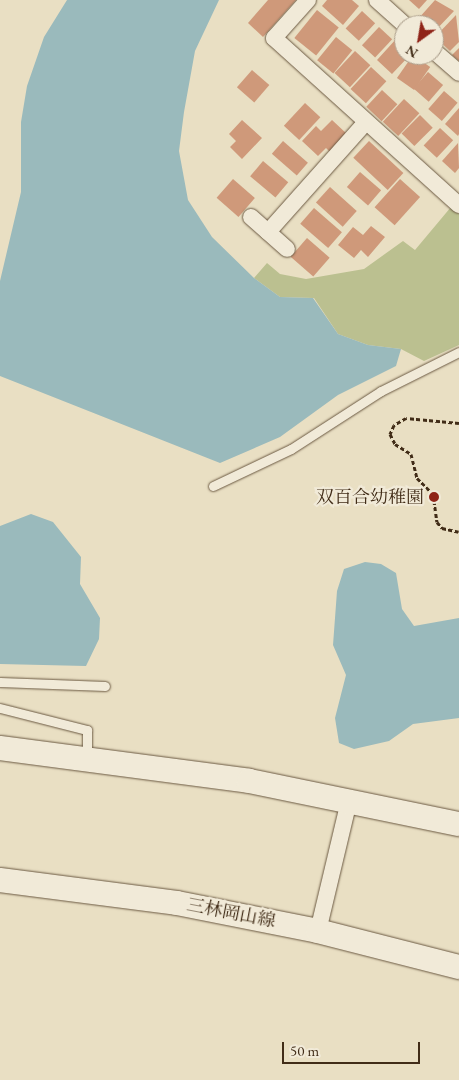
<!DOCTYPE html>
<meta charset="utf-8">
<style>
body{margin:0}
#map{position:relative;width:459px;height:1080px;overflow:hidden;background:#e9dfc3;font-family:"EB Garamond","Noto Serif JP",serif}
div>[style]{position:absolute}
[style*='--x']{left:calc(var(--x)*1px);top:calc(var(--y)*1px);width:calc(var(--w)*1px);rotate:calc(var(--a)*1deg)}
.green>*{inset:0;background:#bbc090}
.water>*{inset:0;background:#9ababc}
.building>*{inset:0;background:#cf997a;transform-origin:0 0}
.path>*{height:3px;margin-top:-1.5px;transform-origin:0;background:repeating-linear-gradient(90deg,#412c17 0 4px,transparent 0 6.5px)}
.roads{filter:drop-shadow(0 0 1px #6b5942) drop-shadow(0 0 1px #6b5942)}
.service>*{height:9px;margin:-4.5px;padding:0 4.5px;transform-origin:4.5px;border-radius:4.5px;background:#f1ead8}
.minor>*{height:16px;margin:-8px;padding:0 8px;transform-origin:8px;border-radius:8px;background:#f1ead8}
.secondary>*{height:24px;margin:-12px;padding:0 12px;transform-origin:12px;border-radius:12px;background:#f1ead8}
.dots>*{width:14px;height:14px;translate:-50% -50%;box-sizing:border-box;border:2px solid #f1ead8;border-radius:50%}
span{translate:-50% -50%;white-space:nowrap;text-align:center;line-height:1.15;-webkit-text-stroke:4.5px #f1ead8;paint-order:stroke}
.poi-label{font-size:18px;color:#412c17}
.right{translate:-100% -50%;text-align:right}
.street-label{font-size:18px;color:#412c17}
.north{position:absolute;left:394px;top:15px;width:50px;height:50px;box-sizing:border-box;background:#f1ead8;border:1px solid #ab9e8b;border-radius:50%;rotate:212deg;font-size:14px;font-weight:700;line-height:20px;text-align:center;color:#412c17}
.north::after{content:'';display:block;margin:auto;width:18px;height:22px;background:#8f2418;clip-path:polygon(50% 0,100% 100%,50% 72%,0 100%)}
.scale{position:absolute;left:282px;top:1042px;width:138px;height:22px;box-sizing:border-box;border:2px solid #412c17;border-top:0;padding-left:6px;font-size:15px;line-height:18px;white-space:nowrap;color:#412c17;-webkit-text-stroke:4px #f1ead8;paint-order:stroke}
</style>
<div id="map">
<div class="green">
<i style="clip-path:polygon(451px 207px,459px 214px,459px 345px,424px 361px,401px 349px,368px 345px,338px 334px,314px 298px,280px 297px,254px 278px,267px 263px,280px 274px,306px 279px,364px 269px,403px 241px,415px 250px)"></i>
</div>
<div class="water">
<i style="clip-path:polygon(67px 0,219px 0,195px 51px,184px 112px,179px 151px,188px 200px,212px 237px,254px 278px,280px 297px,313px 298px,338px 334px,368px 345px,401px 349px,396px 366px,338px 395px,280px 437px,220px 463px,0 376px,0 281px,21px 192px,21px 122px,27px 86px,44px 37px)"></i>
<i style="clip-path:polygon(31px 514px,53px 522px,81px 557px,80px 584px,100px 618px,99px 639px,86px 666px,0 664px,0 526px)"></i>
<i style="clip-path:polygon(365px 562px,381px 564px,396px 573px,402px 609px,414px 626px,459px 618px,459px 718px,413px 724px,389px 741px,354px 749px,339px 743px,335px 718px,346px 675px,333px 645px,337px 591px,344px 569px)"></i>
</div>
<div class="building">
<i style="clip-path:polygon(268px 0,296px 0,263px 37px,248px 23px)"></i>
<i style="clip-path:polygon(327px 0,352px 0,359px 6px,343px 25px,322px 6px)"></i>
<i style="clip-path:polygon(409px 0,427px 0,419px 9px)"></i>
<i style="clip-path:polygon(435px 0,454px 11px,434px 32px,434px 25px,418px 19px)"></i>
<i style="left:317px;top:10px;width:28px;height:36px;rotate:39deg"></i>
<i style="left:362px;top:11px;width:18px;height:24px;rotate:43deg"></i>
<i style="clip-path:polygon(456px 15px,459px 42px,450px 51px,435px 37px)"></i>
<i style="left:379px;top:27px;width:18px;height:25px;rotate:43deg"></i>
<i style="left:336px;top:37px;width:21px;height:30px;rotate:39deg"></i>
<i style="clip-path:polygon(397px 38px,404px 44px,404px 55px,410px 55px,392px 74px,377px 60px)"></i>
<i style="clip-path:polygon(459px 48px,459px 61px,452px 55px)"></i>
<i style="left:355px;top:51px;width:21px;height:30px;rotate:43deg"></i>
<i style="left:413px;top:55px;width:21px;height:28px;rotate:35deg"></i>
<i style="left:371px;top:67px;width:21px;height:30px;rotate:43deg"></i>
<i style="left:252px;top:70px;width:23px;height:23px;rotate:41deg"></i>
<i style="left:428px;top:72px;width:20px;height:22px;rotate:41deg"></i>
<i style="left:382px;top:90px;width:21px;height:23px;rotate:43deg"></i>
<i style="left:444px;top:91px;width:18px;height:24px;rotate:41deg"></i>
<i style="left:404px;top:99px;width:21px;height:31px;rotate:43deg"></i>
<i style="left:305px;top:103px;width:21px;height:31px;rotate:43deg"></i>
<i style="clip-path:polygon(459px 108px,459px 134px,458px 136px,445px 124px)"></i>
<i style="left:420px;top:115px;width:18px;height:26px;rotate:45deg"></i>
<i style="clip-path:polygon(242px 120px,262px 138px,242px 159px,230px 147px,236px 141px,229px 134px)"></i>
<i style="clip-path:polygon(332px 120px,347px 134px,330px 152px,326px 148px,318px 156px,302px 141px,316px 126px,321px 131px)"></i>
<i style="left:440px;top:128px;width:18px;height:24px;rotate:43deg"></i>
<i style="left:283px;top:141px;width:33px;height:17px;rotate:41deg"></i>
<i style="left:369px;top:141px;width:47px;height:23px;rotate:43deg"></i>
<i style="clip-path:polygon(458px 143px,459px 168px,455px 173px,442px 161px)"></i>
<i style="left:263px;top:161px;width:33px;height:20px;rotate:40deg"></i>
<i style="left:360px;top:172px;width:28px;height:20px;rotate:41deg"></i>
<i style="left:233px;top:179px;width:29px;height:25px;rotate:41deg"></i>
<i style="left:400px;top:179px;width:27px;height:38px;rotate:42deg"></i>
<i style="left:330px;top:187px;width:36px;height:21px;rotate:42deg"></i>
<i style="left:314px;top:208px;width:37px;height:21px;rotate:41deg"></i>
<i style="clip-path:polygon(371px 226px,385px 237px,368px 257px,361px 250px,354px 258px,338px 245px,353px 227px,363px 235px)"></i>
<i style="left:307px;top:238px;width:30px;height:25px;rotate:41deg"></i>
</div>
<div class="path">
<i style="--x:459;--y:423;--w:53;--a:-174.6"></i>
<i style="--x:406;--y:418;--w:14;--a:150"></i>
<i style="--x:394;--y:425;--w:10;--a:114"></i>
<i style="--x:390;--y:434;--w:11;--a:63"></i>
<i style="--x:395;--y:444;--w:19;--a:32"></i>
<i style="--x:411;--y:454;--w:25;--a:76"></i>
<i style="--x:417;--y:478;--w:23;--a:45"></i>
<i style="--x:433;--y:494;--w:28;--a:82"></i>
<i style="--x:437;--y:522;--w:8;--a:50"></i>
<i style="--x:442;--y:528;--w:17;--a:13"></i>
</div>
<div class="roads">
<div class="service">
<i style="--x:213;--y:486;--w:86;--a:-25.4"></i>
<i style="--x:291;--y:449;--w:107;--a:-32.8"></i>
<i style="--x:381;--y:391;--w:87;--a:-26.6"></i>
<i style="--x:0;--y:682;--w:105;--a:2.2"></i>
<i style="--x:0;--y:708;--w:90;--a:14.2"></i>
<i style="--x:87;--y:730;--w:27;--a:90"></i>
</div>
<div class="minor">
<i style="--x:308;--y:0;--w:51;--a:131.8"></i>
<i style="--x:274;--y:38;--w:249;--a:42.1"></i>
<i style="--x:377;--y:0;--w:38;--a:42"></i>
<i style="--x:434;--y:51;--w:33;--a:41"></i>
<i style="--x:251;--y:217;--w:48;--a:41.6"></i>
<i style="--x:268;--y:232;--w:147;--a:-48.3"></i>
<i style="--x:318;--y:931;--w:134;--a:-76.6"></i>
</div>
<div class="secondary">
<i style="--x:0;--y:748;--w:251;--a:7.5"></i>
<i style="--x:249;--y:781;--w:214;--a:11.6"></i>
<i style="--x:0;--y:880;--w:178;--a:7.4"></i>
<i style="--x:177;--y:903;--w:144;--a:11.2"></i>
<i style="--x:318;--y:931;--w:146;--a:14.3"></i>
</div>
</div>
<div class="dots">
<i style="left:434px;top:497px;background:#8f2418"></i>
</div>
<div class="poi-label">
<span class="right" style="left:424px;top:497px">双百合幼稚園</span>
</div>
<div class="street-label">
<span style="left:231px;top:913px;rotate:11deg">三林岡山線</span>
</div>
<div class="north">N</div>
<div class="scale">50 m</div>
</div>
